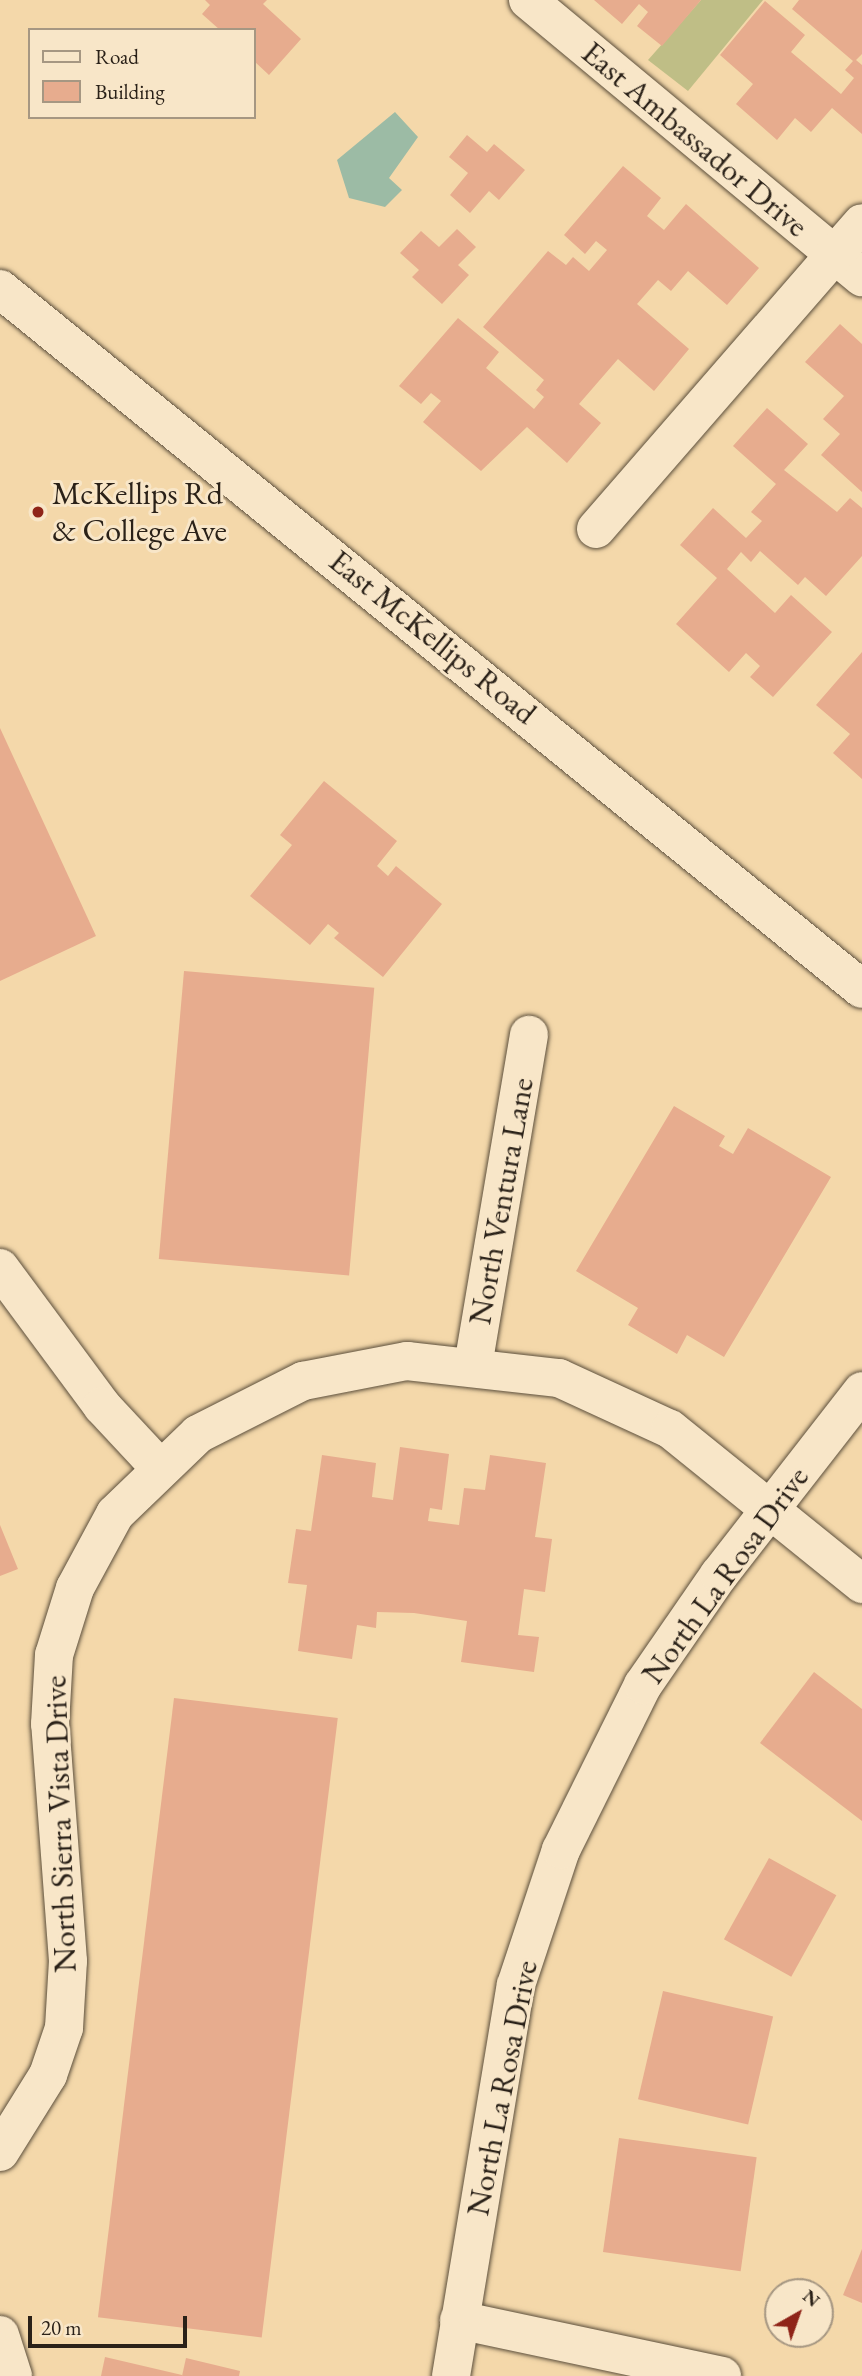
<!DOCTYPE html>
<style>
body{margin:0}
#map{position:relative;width:862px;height:2376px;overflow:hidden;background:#f4d8aa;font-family:"EB Garamond",serif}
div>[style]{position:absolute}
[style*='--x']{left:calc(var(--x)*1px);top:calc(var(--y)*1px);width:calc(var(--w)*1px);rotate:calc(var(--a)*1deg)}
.green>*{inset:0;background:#bfbe86}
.water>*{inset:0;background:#9cbba5}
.building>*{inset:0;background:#e7ac8e;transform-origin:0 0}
.roads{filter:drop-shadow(0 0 2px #5c4f3c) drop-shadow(0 0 2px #5c4f3c)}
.street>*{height:38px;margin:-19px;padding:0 19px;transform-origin:19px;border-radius:19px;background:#f8e6c8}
.secondary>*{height:38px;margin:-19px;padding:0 19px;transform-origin:19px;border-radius:19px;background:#f8e6c8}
.dots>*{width:19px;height:19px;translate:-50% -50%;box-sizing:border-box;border:4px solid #f8e6c8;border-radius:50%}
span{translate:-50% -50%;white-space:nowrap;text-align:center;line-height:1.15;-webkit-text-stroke:6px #f8e6c8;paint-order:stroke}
.street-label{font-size:32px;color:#2a2118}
.poi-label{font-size:32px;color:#2a2118}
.left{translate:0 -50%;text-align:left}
.legend{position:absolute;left:28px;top:28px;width:228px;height:91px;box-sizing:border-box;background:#f8e6c8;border:2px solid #a69782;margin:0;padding:9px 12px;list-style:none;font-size:21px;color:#2a2118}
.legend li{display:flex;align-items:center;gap:14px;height:35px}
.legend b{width:35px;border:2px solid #a69782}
.north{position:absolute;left:764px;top:2278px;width:70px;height:70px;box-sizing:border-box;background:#f8e6c8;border:2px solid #a69782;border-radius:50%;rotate:40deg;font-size:19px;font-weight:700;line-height:28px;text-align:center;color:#2a2118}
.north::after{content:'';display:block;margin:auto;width:24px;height:32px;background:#8f2418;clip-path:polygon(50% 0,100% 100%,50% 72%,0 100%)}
.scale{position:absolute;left:28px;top:2316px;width:159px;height:32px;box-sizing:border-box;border:4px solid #2a2118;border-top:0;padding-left:9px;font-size:21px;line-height:24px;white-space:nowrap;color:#2a2118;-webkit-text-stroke:5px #f8e6c8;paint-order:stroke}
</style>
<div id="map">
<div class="green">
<i style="clip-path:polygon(701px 0,763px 0,688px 91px,648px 60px)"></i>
</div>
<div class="water">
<i style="clip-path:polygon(395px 112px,418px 137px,389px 178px,402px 190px,385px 207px,349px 198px,337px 160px)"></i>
</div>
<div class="building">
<i style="clip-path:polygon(205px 0,267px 0,263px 4px,301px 39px,269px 75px,254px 61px,254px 30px,220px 30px,202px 14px,210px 5px)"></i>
<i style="clip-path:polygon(594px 0,701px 0,662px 46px,637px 26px,648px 12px,639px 4px,622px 24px)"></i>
<i style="clip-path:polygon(799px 0,862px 0,862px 54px,856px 60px,862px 65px,862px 134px,832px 108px,811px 132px,795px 118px,777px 140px,736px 104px,753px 84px,720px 55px,765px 1px,805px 35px,791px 52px,841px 94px,854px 78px,845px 70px,853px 61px,792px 9px)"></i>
<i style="clip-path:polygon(467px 135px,487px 152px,494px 144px,525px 170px,499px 200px,489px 191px,470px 213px,450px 195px,468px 173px,449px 157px)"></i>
<i style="clip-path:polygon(623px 166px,661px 198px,647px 216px,664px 230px,686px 204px,759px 268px,727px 305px,688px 271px,671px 291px,658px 280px,637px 304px,689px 349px,654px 391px,618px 359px,579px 404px,601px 423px,567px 463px,527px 427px,481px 471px,423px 422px,441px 401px,431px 393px,421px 404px,399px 386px,458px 318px,499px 352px,486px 368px,534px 409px,544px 397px,536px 390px,544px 380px,483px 327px,548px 251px,566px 265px,573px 257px,589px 271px,607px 250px,596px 241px,585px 254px,564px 235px)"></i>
<i style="clip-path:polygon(457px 229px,476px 247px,458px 265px,469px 275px,442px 304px,412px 277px,419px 270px,400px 253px,421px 231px,439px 247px)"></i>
<i style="clip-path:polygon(840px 324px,862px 344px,862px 492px,821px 455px,840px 434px,823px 419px,844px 396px,805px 362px)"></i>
<i style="clip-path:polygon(767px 408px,808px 444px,784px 470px,837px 512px,850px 498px,862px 508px,862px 556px,826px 596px,805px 577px,798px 585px,760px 551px,751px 562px,741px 552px,727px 569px,775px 613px,791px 595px,832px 632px,773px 697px,750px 677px,760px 666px,746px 653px,729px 672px,676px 624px,717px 578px,680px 545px,713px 508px,746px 538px,762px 521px,751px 512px,776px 484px,733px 446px)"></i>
<i style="clip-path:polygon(862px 652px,862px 779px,833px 753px,850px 734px,816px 705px)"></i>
<i style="clip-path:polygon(0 728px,96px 936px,0 981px)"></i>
<i style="clip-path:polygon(324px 781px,397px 841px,377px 866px,388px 876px,396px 866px,442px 904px,383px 977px,334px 938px,339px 933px,328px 924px,310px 945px,250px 896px,292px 845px,280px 835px)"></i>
<i style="left:184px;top:971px;width:191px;height:289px;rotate:5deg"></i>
<i style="clip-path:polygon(674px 1106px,725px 1136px,719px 1146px,733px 1154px,748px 1128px,831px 1177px,724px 1357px,687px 1335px,677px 1354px,628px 1325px,638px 1308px,576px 1271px)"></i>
<i style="clip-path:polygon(400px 1447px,449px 1454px,442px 1510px,430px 1508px,428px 1521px,459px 1525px,464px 1488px,485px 1490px,490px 1455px,546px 1463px,535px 1537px,552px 1539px,545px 1592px,524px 1589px,518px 1635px,539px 1637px,534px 1672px,461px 1662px,467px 1621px,414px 1613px,377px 1612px,376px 1628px,357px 1625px,352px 1659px,298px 1651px,307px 1585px,288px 1583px,296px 1529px,311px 1531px,322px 1455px,376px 1463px,372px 1497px,393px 1500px)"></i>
<i style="clip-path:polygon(0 1525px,18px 1569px,0 1576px)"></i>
<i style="clip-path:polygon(814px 1672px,862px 1709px,862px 1821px,760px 1743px)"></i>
<i style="left:174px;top:1698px;width:165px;height:624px;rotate:7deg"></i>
<i style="left:769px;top:1858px;width:77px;height:93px;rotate:29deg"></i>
<i style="left:663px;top:1991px;width:113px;height:111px;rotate:13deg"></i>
<i style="left:619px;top:2138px;width:139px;height:115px;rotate:8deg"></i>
<i style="clip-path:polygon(862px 2249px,862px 2303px,843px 2295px)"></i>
<i style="clip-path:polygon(105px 2357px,182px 2375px,182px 2376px,101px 2376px)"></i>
<i style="clip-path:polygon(186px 2358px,240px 2371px,239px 2376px,182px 2376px)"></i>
</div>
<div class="roads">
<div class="street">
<i style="--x:528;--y:0;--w:434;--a:39.7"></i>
<i style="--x:596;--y:529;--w:405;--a:-49"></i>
<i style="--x:0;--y:1268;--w:172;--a:53.5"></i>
<i style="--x:102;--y:1406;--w:82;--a:47"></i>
<i style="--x:473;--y:1366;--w:336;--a:-80.4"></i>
<i style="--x:0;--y:2152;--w:91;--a:-58.1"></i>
<i style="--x:48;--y:2075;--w:50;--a:-71.2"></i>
<i style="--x:64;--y:2028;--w:67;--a:-86.6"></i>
<i style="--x:68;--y:1961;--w:238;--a:-94.3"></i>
<i style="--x:50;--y:1724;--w:69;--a:-86.7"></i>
<i style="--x:54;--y:1655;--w:70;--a:-72.6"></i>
<i style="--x:75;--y:1588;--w:84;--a:-61.6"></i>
<i style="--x:115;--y:1514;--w:115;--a:-43.9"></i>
<i style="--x:198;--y:1434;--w:118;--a:-26.8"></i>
<i style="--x:303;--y:1381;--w:106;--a:-10.9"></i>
<i style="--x:407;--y:1361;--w:153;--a:6.4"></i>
<i style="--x:559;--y:1378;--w:122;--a:24.7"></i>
<i style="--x:670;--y:1429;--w:247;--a:38.9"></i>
<i style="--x:459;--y:2320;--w:269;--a:12"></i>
<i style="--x:0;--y:2335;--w:43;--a:72.4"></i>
<i style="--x:451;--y:2376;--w:396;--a:-80.6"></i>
<i style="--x:516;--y:1985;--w:142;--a:-71.6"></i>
<i style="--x:561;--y:1850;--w:184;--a:-63.6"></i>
<i style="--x:643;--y:1685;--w:134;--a:-55.4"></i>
<i style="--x:719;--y:1575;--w:233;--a:-52.1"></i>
</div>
<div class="secondary">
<i style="--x:0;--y:289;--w:1110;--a:39.08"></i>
</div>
</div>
<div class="dots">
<i style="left:38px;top:512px;background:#8f2418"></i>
</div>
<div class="street-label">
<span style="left:695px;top:139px;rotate:40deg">East Ambassador Drive</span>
<span style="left:433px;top:637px;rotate:39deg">East McKellips Road</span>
<span style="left:501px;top:1201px;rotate:-80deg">North Ventura Lane</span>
<span style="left:725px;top:1575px;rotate:-54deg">North La Rosa Drive</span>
<span style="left:60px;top:1824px;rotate:-92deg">North Sierra Vista Drive</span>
<span style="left:502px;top:2088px;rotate:-79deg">North La Rosa Drive</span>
</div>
<div class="poi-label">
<span class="left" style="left:52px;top:512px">McKellips Rd<br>&amp; College Ave</span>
</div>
<ul class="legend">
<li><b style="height:9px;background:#f8e6c8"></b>Road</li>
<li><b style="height:19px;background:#e7ac8e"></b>Building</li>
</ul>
<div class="north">N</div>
<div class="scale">20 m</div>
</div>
